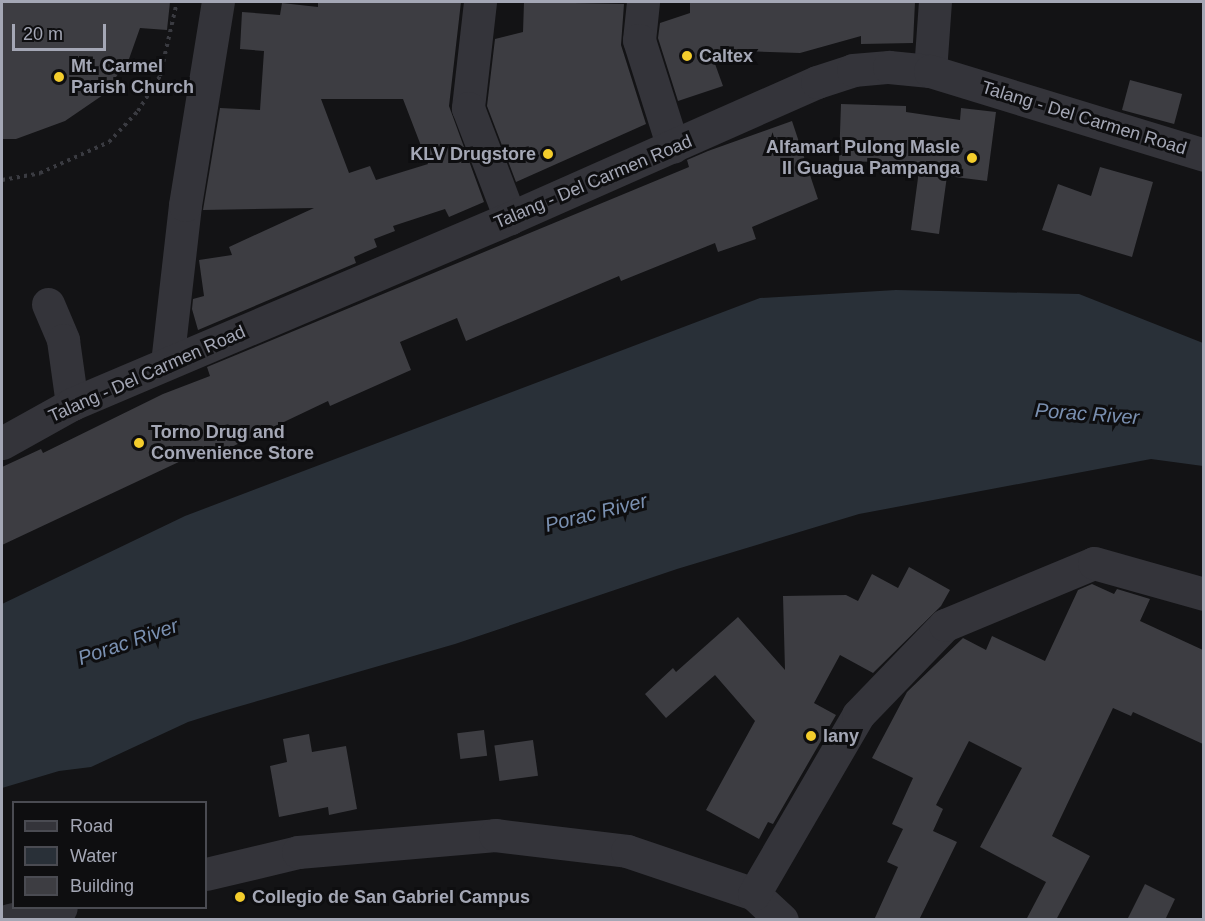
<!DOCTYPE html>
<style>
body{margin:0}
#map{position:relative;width:1205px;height:921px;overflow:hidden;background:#131315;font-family:Arial,sans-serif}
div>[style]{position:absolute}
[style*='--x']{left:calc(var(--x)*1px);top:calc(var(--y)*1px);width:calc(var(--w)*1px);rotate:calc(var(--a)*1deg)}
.water>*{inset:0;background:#293038}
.building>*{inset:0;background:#3d3d42;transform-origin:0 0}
.path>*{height:4px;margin-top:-2px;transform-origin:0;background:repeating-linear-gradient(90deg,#3a3b41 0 3px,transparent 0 7.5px)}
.minor>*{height:33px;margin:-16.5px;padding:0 16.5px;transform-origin:16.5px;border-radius:16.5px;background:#34343a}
.dots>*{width:16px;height:16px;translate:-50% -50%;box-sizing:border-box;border:3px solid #0e0e10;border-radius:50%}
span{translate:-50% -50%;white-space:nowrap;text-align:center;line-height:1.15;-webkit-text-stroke:6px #0e0e10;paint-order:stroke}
.poi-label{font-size:18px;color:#a4a7b5;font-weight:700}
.left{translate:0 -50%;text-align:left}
.right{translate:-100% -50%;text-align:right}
.street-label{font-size:18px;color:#a4a7b5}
.water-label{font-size:20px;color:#7a90b1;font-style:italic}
.frame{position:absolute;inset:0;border:3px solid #a4a7b5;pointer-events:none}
.legend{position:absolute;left:12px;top:801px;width:195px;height:108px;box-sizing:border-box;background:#0e0e10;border:2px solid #4a4b52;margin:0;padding:8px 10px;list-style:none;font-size:18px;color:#a4a7b5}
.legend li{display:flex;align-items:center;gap:12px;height:30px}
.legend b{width:30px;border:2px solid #4a4b52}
.scale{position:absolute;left:12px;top:24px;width:94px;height:27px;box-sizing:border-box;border:3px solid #a4a7b5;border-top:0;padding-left:8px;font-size:18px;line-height:21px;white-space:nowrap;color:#a4a7b5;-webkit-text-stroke:4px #0e0e10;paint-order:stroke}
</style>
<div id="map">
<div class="water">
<i style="clip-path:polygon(896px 290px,1079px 294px,1203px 343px,1203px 466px,1151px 459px,859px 514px,677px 569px,455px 644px,223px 711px,188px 722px,91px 767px,59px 771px,2px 788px,2px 604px,185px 516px,760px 298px)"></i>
</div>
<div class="building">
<i style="clip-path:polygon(2px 2px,170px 2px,167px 30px,140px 28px,129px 59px,103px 95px,65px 121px,16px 139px,2px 139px)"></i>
<i style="clip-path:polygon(evenodd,318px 2px,461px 2px,449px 106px,484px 202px,449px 217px,445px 209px,393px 226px,395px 231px,374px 239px,377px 247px,354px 257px,356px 263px,198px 330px,192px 309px,193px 299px,204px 296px,199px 260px,232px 255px,229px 247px,314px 208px,203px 210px,220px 108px,260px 110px,264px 51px,240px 49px,242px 12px,280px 15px,282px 3px,318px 7px,318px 2px,321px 99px,403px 99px,428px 164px,376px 180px,370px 166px,349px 173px,321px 99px)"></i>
<i style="clip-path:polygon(524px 2px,624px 4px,621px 45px,646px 124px,516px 182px,487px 106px,495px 39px,523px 32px)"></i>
<i style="clip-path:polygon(690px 2px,915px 2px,913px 43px,861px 44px,861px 36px,800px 53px,710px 50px,723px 86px,678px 101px,658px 38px,660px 23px,690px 13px)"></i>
<i style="left:1130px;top:80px;width:54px;height:31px;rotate:15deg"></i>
<i style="clip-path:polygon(841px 104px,906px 106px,906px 112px,960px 120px,961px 108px,996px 112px,987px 181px,947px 176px,939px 234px,911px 230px,920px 163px,839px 161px)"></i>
<i style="clip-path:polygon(792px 121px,818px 199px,752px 227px,756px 239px,718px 252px,715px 243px,621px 281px,619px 276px,466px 341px,457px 318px,400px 342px,411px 370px,330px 406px,328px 401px,223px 451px,183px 460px,2px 545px,2px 467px,41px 449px,43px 453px,163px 394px,210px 376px,207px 367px,689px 167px,687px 160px,708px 151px)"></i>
<i style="clip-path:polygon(1100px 167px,1153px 182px,1132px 257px,1042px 230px,1058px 184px,1091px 196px)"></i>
<i style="clip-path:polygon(909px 567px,950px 590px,941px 606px,873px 673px,840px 655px,814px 703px,836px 715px,773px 824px,768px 822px,759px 839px,706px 810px,755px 721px,715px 675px,666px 718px,645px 694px,673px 668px,676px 672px,738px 617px,785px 670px,783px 596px,846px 595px,858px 601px,872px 574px,898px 588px)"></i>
<i style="clip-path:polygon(1092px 584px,1114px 594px,1117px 589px,1150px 599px,1140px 621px,1203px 650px,1203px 744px,1133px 712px,1131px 716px,1113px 708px,1052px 836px,1090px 856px,1056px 920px,1026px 920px,1046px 882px,980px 847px,1022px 768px,969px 741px,936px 805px,943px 809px,933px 831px,957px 842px,919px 920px,874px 920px,898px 867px,887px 862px,903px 829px,892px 824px,913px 778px,872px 758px,907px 692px,963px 638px,986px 650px,992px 636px,1045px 661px,1078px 590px)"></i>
<i style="left:484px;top:730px;width:26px;height:27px;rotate:83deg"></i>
<i style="clip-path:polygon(309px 734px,312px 752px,346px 746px,357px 809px,329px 815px,328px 807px,279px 817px,270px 766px,287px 762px,283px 739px)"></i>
<i style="left:533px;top:740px;width:36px;height:39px;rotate:82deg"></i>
<i style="clip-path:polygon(1145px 884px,1175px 899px,1165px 920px,1127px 920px)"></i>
</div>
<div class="path">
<i style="--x:2;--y:180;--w:39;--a:-10"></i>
<i style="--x:40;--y:173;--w:76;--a:-24.2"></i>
<i style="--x:109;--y:142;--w:42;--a:-46.9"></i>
<i style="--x:138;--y:111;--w:41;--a:-57.8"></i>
<i style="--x:160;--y:76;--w:76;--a:-77.1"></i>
</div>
<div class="minor">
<i style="--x:480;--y:2;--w:107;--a:96.5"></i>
<i style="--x:468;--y:108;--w:118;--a:69.1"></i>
<i style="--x:643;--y:2;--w:38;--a:96"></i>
<i style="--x:639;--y:40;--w:112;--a:72.4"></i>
<i style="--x:930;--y:71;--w:69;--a:-85.9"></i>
<i style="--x:48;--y:304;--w:39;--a:67"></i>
<i style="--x:63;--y:340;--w:65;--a:82"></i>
<i style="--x:167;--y:363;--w:159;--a:-83.5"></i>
<i style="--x:185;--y:205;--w:206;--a:-80.8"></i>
<i style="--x:2;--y:443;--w:80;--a:-29.1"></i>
<i style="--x:72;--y:404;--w:476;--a:-23"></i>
<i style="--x:510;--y:218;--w:336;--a:-23.9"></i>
<i style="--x:817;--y:82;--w:38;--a:-18"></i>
<i style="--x:853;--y:70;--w:36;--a:-5"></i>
<i style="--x:889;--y:67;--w:41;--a:5.6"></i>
<i style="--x:930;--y:71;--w:287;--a:17"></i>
<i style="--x:206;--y:874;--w:95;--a:-13.4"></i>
<i style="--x:298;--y:852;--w:198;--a:-4.9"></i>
<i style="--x:495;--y:835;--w:133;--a:6.9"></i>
<i style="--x:627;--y:851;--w:134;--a:18.7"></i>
<i style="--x:754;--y:894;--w:38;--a:43"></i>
<i style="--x:754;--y:894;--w:207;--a:-59.8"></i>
<i style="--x:858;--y:715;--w:125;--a:-46"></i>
<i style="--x:945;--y:625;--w:161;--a:-22.6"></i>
<i style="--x:1094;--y:563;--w:114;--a:15.7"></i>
<i style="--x:9;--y:920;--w:53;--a:-13"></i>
</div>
<div class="dots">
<i style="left:687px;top:56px;background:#f4cd2c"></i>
<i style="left:59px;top:77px;background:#f4cd2c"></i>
<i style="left:548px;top:154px;background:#f4cd2c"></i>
<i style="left:972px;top:158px;background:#f4cd2c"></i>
<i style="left:139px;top:443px;background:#f4cd2c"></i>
<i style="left:811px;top:736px;background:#f4cd2c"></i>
<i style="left:240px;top:897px;background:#f4cd2c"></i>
</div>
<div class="poi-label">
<span class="left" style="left:699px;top:56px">Caltex</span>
<span class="left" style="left:71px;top:77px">Mt. Carmel<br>Parish Church</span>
<span class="right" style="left:960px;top:158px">Alfamart Pulong Masle<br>II Guagua Pampanga</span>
<span class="right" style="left:536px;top:154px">KLV Drugstore</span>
<span class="left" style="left:151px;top:443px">Torno Drug and<br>Convenience Store</span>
<span class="left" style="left:823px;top:736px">lany</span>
<span class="left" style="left:252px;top:897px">Collegio de San Gabriel Campus</span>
</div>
<div class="street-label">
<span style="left:1084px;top:118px;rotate:17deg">Talang - Del Carmen Road</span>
<span style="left:593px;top:182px;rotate:-23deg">Talang - Del Carmen Road</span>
<span style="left:147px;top:374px;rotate:-24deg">Talang - Del Carmen Road</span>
</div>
<div class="water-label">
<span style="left:1087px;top:414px;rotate:4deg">Porac River</span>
<span style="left:596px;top:513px;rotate:-14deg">Porac River</span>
<span style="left:128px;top:642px;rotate:-19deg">Porac River</span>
</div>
<div class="frame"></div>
<ul class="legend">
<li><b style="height:8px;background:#34343a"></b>Road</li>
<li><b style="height:16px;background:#293038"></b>Water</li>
<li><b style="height:16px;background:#3d3d42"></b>Building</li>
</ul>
<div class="scale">20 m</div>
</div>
